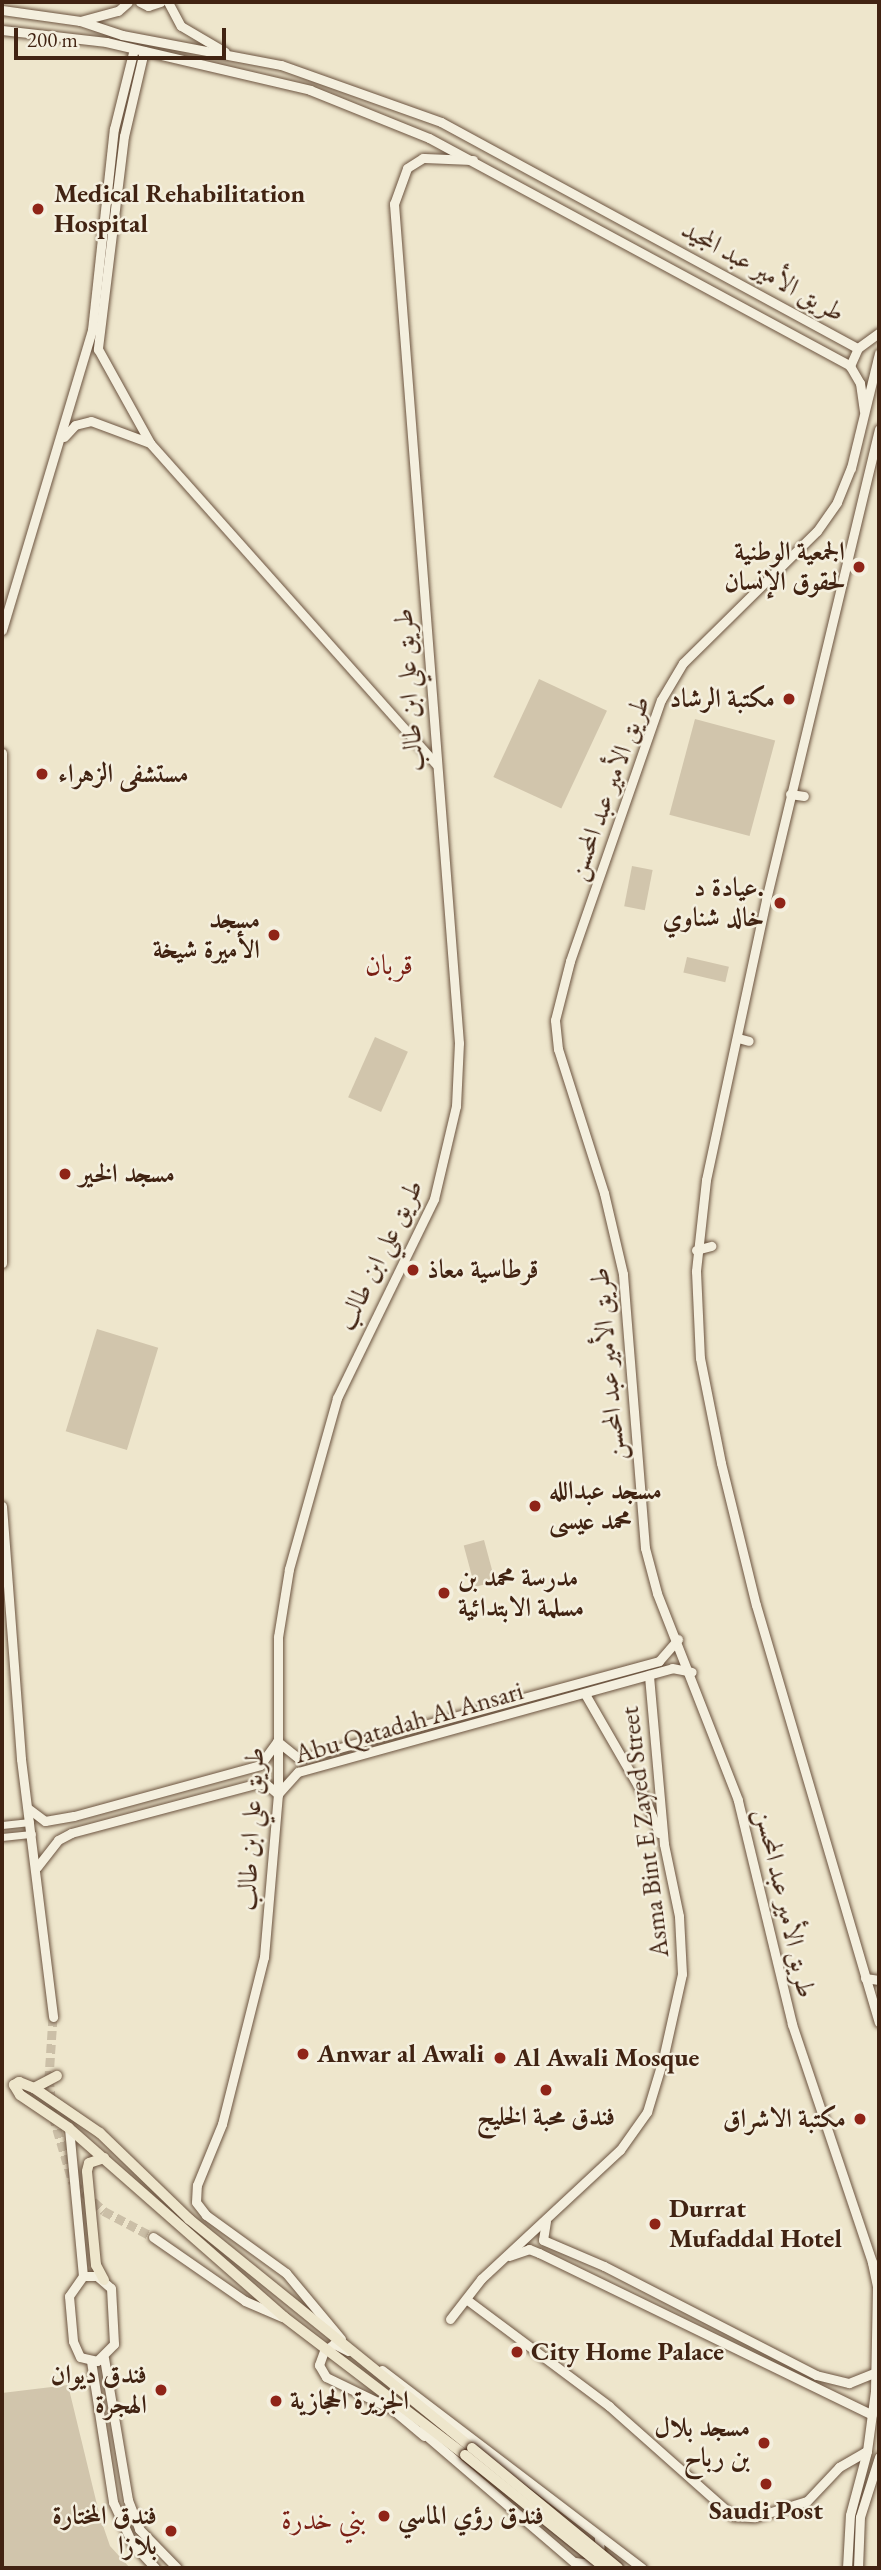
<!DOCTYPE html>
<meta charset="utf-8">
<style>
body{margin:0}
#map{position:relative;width:881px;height:2570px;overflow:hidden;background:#eee6cc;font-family:"EB Garamond",Amiri,serif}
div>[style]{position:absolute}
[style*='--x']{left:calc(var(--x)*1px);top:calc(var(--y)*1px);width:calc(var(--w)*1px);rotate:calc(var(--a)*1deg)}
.green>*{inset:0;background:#d1c5ac;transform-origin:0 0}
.secondary-tunnel>*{height:9px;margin-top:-4.5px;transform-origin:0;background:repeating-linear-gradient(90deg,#cbbfa7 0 9px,transparent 0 13.5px)}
.roads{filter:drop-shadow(0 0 2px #6c5440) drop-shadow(0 0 2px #6c5440)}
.tertiary>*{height:7px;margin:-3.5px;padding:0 3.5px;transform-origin:3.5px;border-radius:3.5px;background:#f4efde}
.secondary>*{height:9px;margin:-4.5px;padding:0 4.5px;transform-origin:4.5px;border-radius:4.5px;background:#f4efde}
.trunk>*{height:10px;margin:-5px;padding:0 5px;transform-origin:5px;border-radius:5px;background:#eee6cc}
.bridges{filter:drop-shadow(0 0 2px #412312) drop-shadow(0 0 2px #412312)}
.trunk-bridge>*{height:10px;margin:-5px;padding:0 5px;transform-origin:5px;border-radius:5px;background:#eee6cc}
.dots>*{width:19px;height:19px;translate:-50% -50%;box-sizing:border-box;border:4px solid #f4efde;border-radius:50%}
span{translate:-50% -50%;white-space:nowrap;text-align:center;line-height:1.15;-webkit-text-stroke:5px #f4efde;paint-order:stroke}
.poi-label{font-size:26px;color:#412312;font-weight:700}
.left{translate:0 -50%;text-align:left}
.right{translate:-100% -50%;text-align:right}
.street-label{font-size:26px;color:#412312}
.neighbourhood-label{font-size:28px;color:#7a1f14}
.frame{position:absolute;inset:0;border:4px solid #412312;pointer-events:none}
.scale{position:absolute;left:14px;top:28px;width:212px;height:32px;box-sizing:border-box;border:4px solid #412312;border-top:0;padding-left:9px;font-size:21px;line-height:24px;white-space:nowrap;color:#412312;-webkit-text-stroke:5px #f4efde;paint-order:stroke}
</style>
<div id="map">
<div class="green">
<i style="left:539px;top:679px;width:75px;height:108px;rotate:25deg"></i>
<i style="left:695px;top:719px;width:83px;height:99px;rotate:15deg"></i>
<i style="left:632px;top:866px;width:21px;height:41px;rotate:11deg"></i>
<i style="left:687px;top:957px;width:43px;height:16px;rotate:13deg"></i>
<i style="left:375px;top:1037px;width:36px;height:66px;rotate:24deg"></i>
<i style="left:97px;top:1329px;width:64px;height:107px;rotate:17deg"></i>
<i style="left:484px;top:1540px;width:43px;height:21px;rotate:75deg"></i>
<i style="clip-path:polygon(68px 2385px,100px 2517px,110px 2546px,130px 2568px,2px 2568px,2px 2393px)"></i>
</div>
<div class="secondary-tunnel">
<i style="--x:53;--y:2017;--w:61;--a:93.8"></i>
<i style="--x:49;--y:2078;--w:38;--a:84"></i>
<i style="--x:53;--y:2116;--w:70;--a:73.4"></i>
<i style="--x:73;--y:2183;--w:42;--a:42.1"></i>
<i style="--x:104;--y:2211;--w:55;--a:28"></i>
</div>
<div class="roads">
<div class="tertiary">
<i style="--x:2;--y:1825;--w:28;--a:-6"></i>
<i style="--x:2;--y:1837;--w:30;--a:-6"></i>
</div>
<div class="secondary">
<i style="--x:140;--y:2;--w:9;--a:27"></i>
<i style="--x:148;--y:6;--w:13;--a:-18"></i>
<i style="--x:168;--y:2;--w:27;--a:62"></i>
<i style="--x:181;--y:26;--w:51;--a:30.6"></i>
<i style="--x:2;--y:10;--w:79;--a:8"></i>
<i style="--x:80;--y:21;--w:44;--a:18.4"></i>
<i style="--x:122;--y:35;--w:162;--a:10.7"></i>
<i style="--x:281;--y:65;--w:170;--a:19.6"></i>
<i style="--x:441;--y:122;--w:474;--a:28.5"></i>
<i style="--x:858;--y:348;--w:20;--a:114"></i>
<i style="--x:80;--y:21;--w:39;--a:-15"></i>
<i style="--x:118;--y:11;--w:13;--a:-42"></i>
<i style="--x:2;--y:30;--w:105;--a:6.6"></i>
<i style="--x:106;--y:42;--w:210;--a:13.2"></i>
<i style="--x:310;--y:90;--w:128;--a:22"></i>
<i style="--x:429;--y:138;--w:479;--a:28.4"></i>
<i style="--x:850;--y:366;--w:20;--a:60"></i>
<i style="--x:860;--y:383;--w:28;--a:82"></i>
<i style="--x:144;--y:51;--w:87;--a:103.2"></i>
<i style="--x:124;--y:136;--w:215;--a:97"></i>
<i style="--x:98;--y:349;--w:107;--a:61"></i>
<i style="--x:150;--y:443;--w:430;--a:48.3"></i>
<i style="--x:858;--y:348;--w:26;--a:-36"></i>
<i style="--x:879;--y:429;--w:484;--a:103.5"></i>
<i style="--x:766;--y:900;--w:286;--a:102.1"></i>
<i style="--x:706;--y:1180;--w:92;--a:96.3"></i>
<i style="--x:696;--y:1271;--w:87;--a:87.4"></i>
<i style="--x:700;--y:1358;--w:107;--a:78.7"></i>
<i style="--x:721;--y:1463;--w:146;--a:76.2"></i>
<i style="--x:756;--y:1605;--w:435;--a:73.6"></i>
<i style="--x:64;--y:437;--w:16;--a:-47"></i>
<i style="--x:75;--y:425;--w:16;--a:-14"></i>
<i style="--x:91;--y:421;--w:63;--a:20.4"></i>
<i style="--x:2;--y:630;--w:313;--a:-73.3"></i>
<i style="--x:92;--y:330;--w:202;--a:-83.8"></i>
<i style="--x:114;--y:129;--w:82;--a:-76"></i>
<i style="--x:2;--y:753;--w:510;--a:90"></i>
<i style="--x:790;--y:794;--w:14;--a:8"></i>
<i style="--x:738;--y:1038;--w:11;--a:15"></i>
<i style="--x:696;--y:1250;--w:16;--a:-15"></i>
<i style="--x:2;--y:1506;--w:254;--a:85.7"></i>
<i style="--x:21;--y:1759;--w:260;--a:82.9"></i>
<i style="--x:585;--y:1694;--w:118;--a:60"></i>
<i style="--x:644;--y:1796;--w:40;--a:68"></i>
<i style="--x:277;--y:1741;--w:28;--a:39"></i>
<i style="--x:299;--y:1759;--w:373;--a:-15.2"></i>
<i style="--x:659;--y:1661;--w:29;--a:-49"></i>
<i style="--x:278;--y:1794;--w:30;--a:-48"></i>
<i style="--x:298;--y:1772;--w:388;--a:-15.5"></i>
<i style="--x:672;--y:1668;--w:20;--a:11"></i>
<i style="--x:29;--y:1809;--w:20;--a:37"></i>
<i style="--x:45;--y:1821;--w:29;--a:-10"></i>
<i style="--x:74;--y:1816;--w:193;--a:-15.3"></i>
<i style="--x:260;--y:1765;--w:27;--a:-54"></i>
<i style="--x:37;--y:1867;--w:34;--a:-52"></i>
<i style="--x:58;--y:1840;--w:15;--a:-28"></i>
<i style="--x:71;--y:1833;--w:190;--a:-14.9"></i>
<i style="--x:255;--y:1784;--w:11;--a:0"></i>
<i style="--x:266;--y:1784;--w:16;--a:40"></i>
<i style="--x:865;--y:1978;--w:14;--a:8"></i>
<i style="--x:69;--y:2128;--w:149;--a:84.6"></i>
<i style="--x:546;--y:2221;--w:19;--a:99"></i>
<i style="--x:543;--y:2240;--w:66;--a:23.1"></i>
<i style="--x:604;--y:2266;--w:238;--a:27.2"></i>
<i style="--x:816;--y:2375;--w:34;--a:14"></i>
<i style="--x:849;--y:2383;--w:29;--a:-22"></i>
<i style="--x:153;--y:2237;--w:112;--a:34.8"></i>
<i style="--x:245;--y:2301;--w:40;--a:23.4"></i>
<i style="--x:509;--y:2256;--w:21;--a:-19"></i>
<i style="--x:529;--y:2249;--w:11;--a:22"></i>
<i style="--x:539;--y:2253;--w:370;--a:25.9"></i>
<i style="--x:83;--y:2276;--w:14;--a:0"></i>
<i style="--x:97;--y:2276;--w:18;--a:41"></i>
<i style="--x:111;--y:2288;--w:56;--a:86.9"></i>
<i style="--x:114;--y:2344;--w:24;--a:135"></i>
<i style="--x:97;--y:2361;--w:17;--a:-167"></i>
<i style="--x:80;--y:2357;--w:17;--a:-114"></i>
<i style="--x:73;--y:2341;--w:45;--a:-95.1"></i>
<i style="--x:69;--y:2296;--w:24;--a:-55"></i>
<i style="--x:466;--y:2299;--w:179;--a:36.8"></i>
<i style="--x:609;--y:2406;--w:166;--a:41.6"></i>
<i style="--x:733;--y:2516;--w:22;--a:3"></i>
<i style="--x:755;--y:2517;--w:54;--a:-17.1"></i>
<i style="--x:807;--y:2501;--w:47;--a:-46.7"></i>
<i style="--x:839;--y:2467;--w:32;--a:-30"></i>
<i style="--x:450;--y:2319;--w:51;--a:-52.2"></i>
<i style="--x:481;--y:2279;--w:190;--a:-42.9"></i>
<i style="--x:620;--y:2150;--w:47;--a:-54.6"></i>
<i style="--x:647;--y:2112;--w:55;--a:-73.2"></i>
<i style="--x:663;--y:2059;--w:87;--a:-77.4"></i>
<i style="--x:682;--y:1974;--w:58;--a:-93"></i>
<i style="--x:679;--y:1916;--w:74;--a:-101.8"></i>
<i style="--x:664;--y:1844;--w:170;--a:-95.1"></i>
<i style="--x:341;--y:2339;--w:86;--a:-129.8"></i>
<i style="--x:286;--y:2273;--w:99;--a:-144.1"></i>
<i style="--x:206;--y:2215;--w:16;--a:-128"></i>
<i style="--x:196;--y:2202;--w:17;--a:-87"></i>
<i style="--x:197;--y:2185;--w:66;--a:-67.7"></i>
<i style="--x:222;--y:2124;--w:172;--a:-75.9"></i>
<i style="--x:264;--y:1957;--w:164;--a:-85.1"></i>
<i style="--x:278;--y:1794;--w:157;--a:-90"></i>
<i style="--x:278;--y:1637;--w:69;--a:-80.8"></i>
<i style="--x:289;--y:1569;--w:178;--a:-74.3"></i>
<i style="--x:337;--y:1398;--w:221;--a:-64"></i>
<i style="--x:434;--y:1199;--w:96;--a:-76.7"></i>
<i style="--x:456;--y:1106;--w:63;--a:-87.3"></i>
<i style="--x:459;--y:1043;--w:842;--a:-94.43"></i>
<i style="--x:394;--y:204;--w:38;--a:-70"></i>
<i style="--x:407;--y:168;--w:19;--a:-32"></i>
<i style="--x:423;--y:158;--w:50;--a:2.3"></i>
<i style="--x:348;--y:2351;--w:16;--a:-153"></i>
<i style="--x:334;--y:2344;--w:12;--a:145"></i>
<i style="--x:324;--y:2351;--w:15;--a:110"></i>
<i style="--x:319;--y:2365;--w:14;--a:60"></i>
<i style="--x:326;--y:2377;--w:73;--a:25.9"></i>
<i style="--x:392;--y:2409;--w:42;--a:40.2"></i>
<i style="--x:104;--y:2358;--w:144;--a:80.4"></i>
<i style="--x:128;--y:2500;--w:31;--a:69"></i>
<i style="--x:139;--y:2529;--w:54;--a:45.7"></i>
<i style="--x:91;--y:2361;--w:143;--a:81.1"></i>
<i style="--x:113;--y:2502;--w:45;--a:65.1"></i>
<i style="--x:132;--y:2543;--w:34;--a:47"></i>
<i style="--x:382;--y:2370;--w:327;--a:37.3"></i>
<i style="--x:421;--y:2431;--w:211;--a:40.6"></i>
<i style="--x:575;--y:2562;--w:17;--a:7"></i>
<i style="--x:592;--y:2564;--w:10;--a:-37"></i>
<i style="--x:600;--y:2558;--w:21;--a:-93"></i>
<i style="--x:847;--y:2568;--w:53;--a:-86.8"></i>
<i style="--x:850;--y:2515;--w:66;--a:-75.1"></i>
<i style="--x:867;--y:2451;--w:61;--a:-82.4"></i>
<i style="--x:875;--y:2391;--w:105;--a:-88.9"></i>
<i style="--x:877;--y:2286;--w:25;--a:-102"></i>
<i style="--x:872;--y:2262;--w:251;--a:-108.6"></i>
<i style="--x:792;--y:2024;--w:230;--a:-103.6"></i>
<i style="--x:738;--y:1800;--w:222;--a:-111.4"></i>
<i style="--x:657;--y:1593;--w:47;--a:-104.9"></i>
<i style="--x:645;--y:1548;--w:275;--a:-94.6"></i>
<i style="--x:623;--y:1274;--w:83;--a:-103.2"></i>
<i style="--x:604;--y:1193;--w:151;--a:-107.7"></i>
<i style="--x:558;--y:1049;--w:29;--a:-96"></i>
<i style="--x:555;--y:1020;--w:61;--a:-75.7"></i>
<i style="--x:570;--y:961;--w:276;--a:-70.8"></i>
<i style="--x:661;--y:700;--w:43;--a:-59.3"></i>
<i style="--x:683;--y:663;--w:188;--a:-44.6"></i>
<i style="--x:817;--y:531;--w:35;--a:-55"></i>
<i style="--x:837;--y:502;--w:37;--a:-68"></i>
<i style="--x:851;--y:468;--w:118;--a:-76.3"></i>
<i style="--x:858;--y:2568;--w:51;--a:-87.8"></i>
<i style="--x:860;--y:2517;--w:63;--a:-72.4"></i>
</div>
<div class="trunk">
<i style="--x:34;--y:2088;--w:26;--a:-28"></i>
<i style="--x:104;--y:2280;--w:17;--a:-118"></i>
<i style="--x:96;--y:2265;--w:94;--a:-95.5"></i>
<i style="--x:87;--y:2171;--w:8;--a:-76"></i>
<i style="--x:89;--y:2163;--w:16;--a:-18"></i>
<i style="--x:465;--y:2455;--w:228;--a:-142.7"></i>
<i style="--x:284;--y:2317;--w:286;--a:-138.7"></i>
<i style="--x:69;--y:2128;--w:59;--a:-146"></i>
<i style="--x:20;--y:2095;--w:12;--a:-121"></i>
<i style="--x:14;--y:2085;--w:6;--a:-31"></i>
<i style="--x:19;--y:2082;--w:16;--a:22"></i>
<i style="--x:34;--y:2088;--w:80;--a:34.3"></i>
<i style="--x:100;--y:2133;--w:124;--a:44"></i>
<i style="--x:189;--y:2219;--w:364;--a:39"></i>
</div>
</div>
<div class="bridges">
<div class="trunk-bridge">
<i style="--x:472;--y:2448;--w:189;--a:39.4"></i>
<i style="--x:465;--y:2455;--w:180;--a:38.9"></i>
</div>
</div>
<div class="dots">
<i style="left:38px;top:209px;background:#8f2418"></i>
<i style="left:859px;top:567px;background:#8f2418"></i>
<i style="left:789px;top:699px;background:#8f2418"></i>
<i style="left:42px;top:774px;background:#8f2418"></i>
<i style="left:780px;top:903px;background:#8f2418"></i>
<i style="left:274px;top:935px;background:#8f2418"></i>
<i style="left:65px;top:1174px;background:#8f2418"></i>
<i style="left:413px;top:1270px;background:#8f2418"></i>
<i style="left:535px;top:1506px;background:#8f2418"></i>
<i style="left:444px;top:1593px;background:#8f2418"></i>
<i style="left:303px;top:2054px;background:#8f2418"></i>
<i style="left:500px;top:2058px;background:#8f2418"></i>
<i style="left:546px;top:2090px;background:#8f2418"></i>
<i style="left:860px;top:2119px;background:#8f2418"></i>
<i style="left:655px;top:2224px;background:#8f2418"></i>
<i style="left:517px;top:2352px;background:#8f2418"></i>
<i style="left:161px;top:2390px;background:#8f2418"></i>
<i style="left:276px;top:2401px;background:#8f2418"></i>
<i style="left:764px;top:2443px;background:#8f2418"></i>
<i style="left:766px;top:2484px;background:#8f2418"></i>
<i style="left:384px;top:2516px;background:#8f2418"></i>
<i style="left:171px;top:2531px;background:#8f2418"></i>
</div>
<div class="poi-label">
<span class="left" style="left:54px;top:209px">Medical Rehabilitation<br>Hospital</span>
<span class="right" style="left:845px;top:567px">الجمعية الوطنية<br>لحقوق الإنسان</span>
<span class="right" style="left:775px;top:699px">مكتبة الرشاد</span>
<span class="left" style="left:58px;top:774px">مستشفى الزهراء</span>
<span class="right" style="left:764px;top:903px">عيادة د.<br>خالد شناوي</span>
<span class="right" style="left:260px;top:935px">مسجد<br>الأميرة شيخة</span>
<span class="left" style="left:79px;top:1174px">مسجد الخير</span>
<span class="left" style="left:427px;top:1270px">قرطاسية معاذ</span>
<span class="left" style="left:549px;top:1506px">مسجد عبدالله<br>محمد عيسى</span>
<span class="left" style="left:458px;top:1593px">مدرسة محمد بن<br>مسلمة الابتدائية</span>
<span class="left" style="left:317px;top:2054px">Anwar al Awali</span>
<span class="left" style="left:514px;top:2058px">Al Awali Mosque</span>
<span style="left:546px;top:2117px">فندق محبة الخليج</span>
<span class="right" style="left:846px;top:2119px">مكتبة الاشراق</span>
<span class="left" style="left:669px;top:2224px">Durrat<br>Mufaddal Hotel</span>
<span class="left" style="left:531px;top:2352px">City Home Palace</span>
<span class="right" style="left:147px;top:2390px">فندق ديوان<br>الهجرة</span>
<span class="left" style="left:290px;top:2401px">الجزيرة الحجازية</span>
<span class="right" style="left:750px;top:2443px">مسجد بلال<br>بن رباح</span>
<span style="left:766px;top:2511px">Saudi Post</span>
<span class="right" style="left:157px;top:2531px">فندق المختارة<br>بلازا</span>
<span class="left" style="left:398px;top:2516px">فندق رؤي الماسي</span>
</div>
<div class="street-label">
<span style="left:763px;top:271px;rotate:29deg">طريق الأمير عبد المجيد</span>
<span style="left:409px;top:690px;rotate:-94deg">طريق علي ابن طالب</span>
<span style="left:609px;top:788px;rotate:-70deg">طريق الأمير عبد المحسن</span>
<span style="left:380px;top:1255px;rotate:-64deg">طريق علي ابن طالب</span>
<span style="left:608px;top:1364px;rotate:-95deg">طريق الأمير عبد المحسن</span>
<span style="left:409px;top:1723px;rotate:-16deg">Abu Qatadah Al Ansari</span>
<span style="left:251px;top:1829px;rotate:-87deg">طريق علي ابن طالب</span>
<span style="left:645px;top:1832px;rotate:-97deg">Asma Bint E Zayed Street</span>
<span style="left:785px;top:1903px;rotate:77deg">طريق الأمير عبد المحسن</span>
</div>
<div class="neighbourhood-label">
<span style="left:389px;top:964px">قربان</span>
<span style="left:324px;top:2519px">بني خدرة</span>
</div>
<div class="frame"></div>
<div class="scale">200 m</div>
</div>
